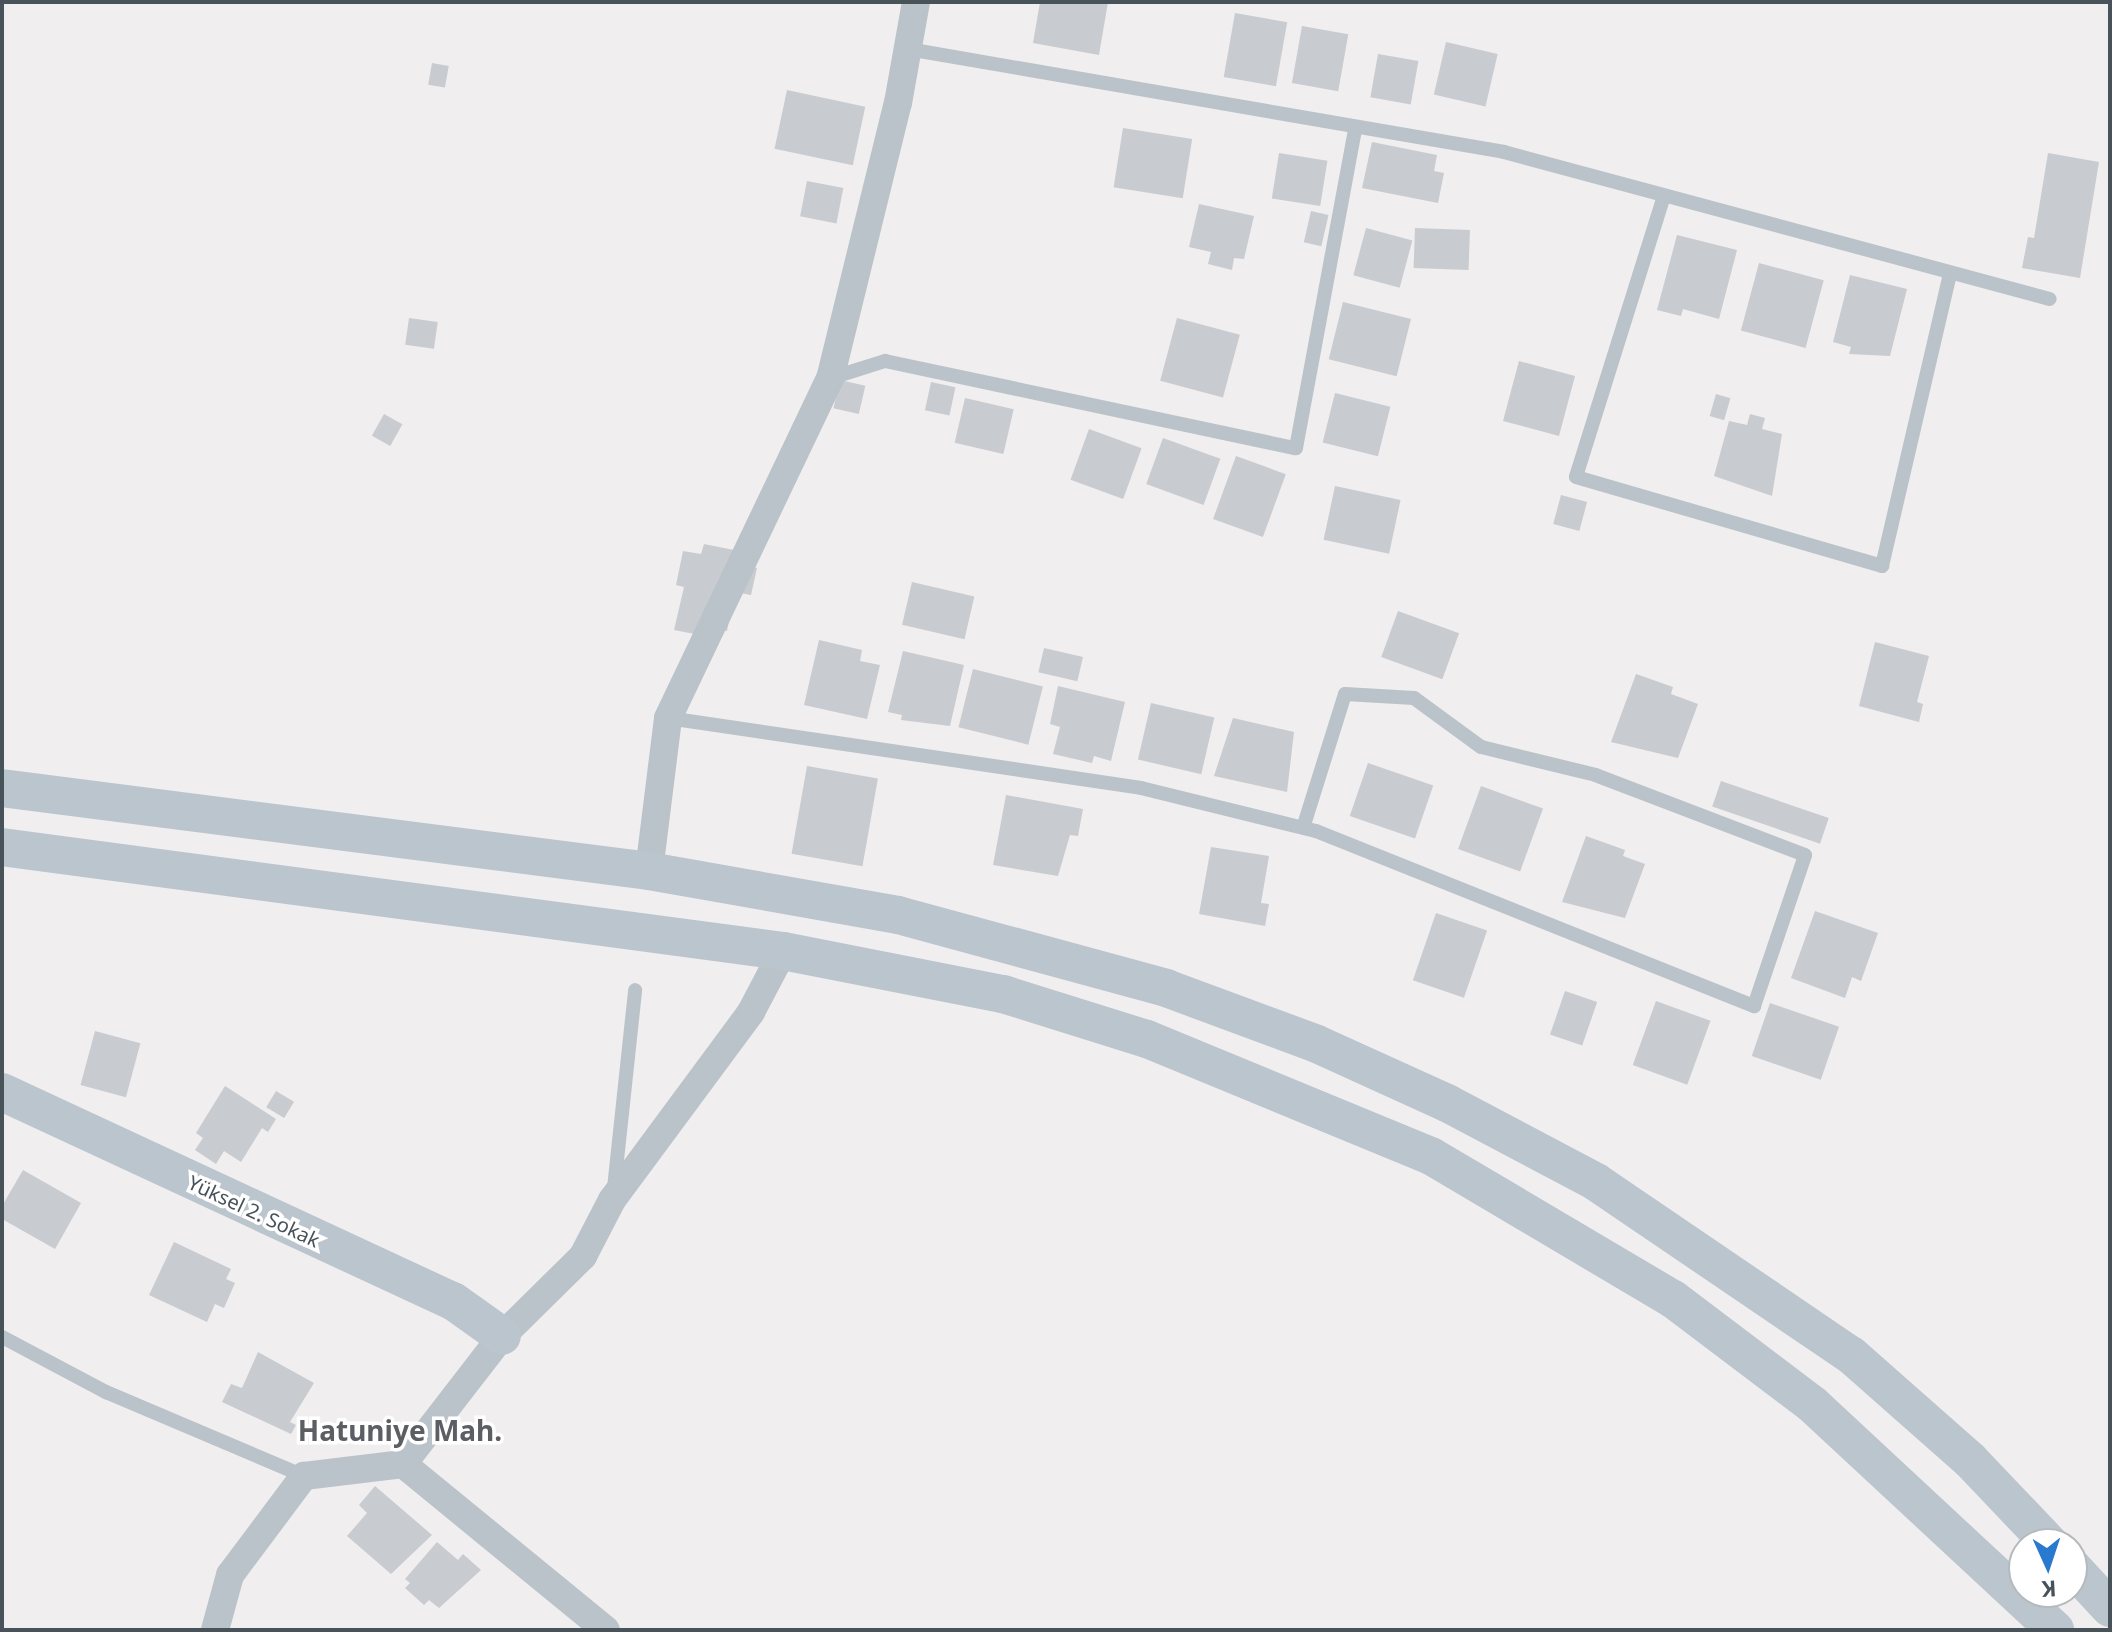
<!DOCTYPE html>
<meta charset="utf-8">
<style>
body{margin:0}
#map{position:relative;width:2112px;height:1632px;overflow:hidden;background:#f0eeee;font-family:"Noto Sans",sans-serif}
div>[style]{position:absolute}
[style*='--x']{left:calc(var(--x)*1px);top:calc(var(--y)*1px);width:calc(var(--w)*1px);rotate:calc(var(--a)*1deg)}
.building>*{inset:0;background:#c8cbd0;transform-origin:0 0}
.lane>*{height:14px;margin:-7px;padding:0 7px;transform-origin:7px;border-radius:7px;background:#bac3c9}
.street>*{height:28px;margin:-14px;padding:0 14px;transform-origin:14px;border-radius:14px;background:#bac3c9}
.secondary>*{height:38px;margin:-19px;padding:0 19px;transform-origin:19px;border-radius:19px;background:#bbc5ce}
span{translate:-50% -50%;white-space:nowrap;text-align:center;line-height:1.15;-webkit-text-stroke:7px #fff;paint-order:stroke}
.street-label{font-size:20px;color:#475259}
.district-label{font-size:28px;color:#5b5e62;font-weight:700}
.frame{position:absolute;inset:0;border:4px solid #475259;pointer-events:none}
.north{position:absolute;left:2008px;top:1528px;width:80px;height:80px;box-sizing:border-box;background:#fff;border:2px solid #b5babd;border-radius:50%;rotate:177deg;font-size:22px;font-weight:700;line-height:32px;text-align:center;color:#475259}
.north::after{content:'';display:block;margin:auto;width:28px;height:36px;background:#2979cf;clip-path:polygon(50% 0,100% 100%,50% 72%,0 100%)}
</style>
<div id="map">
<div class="building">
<i style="clip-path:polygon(1040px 2px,1108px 2px,1099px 55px,1033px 43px)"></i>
<i style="left:1235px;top:13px;width:53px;height:65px;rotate:10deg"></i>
<i style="left:1302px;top:26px;width:47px;height:58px;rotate:10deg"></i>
<i style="left:1446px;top:42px;width:53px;height:54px;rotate:13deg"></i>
<i style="left:1378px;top:54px;width:41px;height:44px;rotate:10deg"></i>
<i style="left:432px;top:63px;width:17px;height:22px;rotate:10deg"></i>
<i style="left:787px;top:90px;width:80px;height:60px;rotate:12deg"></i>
<i style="left:1123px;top:128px;width:70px;height:60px;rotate:9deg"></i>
<i style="clip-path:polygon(1372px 142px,1437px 155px,1434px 171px,1444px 173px,1438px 203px,1362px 188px)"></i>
<i style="left:1279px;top:153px;width:49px;height:46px;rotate:9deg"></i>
<i style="clip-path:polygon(2048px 153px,2099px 162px,2080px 278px,2022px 268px,2028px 237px,2034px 238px)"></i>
<i style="left:807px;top:181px;width:37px;height:36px;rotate:11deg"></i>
<i style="clip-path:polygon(1199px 204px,1254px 216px,1244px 259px,1234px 258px,1232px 270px,1208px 264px,1211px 252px,1189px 247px)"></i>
<i style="left:1311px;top:211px;width:18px;height:32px;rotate:13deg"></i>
<i style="left:1366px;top:228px;width:48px;height:49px;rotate:15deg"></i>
<i style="left:1415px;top:228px;width:55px;height:40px;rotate:2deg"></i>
<i style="clip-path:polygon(1677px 235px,1737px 250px,1719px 319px,1683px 309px,1681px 316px,1657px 310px)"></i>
<i style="left:1759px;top:263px;width:67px;height:70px;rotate:15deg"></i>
<i style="clip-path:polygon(1850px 275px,1907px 289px,1890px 356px,1849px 354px,1851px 347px,1833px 342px)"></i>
<i style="left:1343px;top:302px;width:70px;height:59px;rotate:14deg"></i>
<i style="left:409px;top:318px;width:29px;height:27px;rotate:8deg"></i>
<i style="left:1177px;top:318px;width:65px;height:65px;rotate:15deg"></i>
<i style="left:1519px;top:361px;width:58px;height:62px;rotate:15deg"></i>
<i style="left:840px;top:380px;width:26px;height:29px;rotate:13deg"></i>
<i style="left:931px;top:382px;width:25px;height:29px;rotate:12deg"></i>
<i style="left:1335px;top:393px;width:57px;height:51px;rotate:14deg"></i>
<i style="left:1716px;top:394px;width:15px;height:23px;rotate:16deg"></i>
<i style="left:965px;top:398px;width:50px;height:46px;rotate:13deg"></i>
<i style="left:384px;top:414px;width:21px;height:25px;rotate:29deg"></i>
<i style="clip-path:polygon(1750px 414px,1765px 418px,1762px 429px,1782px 434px,1772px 496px,1714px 476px,1729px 421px,1747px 425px)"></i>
<i style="left:1089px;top:429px;width:56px;height:54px;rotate:20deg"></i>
<i style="left:1163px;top:438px;width:61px;height:49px;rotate:20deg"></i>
<i style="left:1236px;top:456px;width:53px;height:67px;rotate:20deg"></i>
<i style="left:1335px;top:486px;width:67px;height:55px;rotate:12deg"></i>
<i style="left:1561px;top:495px;width:27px;height:30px;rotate:15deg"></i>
<i style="clip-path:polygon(704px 544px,744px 552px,741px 564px,757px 568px,751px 595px,735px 592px,727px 631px,707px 627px,705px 636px,674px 630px,684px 587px,676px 585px,683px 551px,701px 554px)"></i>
<i style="left:912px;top:582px;width:64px;height:44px;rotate:13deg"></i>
<i style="left:1398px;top:611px;width:65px;height:49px;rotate:20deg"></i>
<i style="clip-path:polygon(819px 640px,862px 650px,860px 661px,880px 665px,867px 719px,804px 705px)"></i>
<i style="clip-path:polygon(1875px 642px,1929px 656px,1917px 702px,1923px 704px,1919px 722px,1859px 706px)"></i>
<i style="left:1044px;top:648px;width:40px;height:25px;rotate:13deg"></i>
<i style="clip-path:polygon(903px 651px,964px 665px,950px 726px,901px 720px,902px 715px,888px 712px)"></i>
<i style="left:973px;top:669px;width:72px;height:60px;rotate:14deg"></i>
<i style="clip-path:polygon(1636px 674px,1673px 687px,1671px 694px,1698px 704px,1678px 758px,1611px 742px)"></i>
<i style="clip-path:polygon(1058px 686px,1125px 702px,1111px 761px,1094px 756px,1092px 763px,1053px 754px,1060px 727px,1050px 724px)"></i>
<i style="left:1151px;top:703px;width:65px;height:58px;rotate:13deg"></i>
<i style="clip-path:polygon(1233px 718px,1294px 732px,1287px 792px,1214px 776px)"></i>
<i style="left:1368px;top:763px;width:69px;height:56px;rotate:19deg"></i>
<i style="left:807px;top:766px;width:72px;height:89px;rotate:10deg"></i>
<i style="left:1721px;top:781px;width:114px;height:27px;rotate:19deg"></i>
<i style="left:1481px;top:786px;width:66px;height:67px;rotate:20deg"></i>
<i style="clip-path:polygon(1006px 795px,1083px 809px,1078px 836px,1070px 835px,1058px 876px,993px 865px)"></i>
<i style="clip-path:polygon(1586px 836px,1625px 850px,1623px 856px,1645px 864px,1625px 918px,1562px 902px)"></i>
<i style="clip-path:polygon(1211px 847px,1269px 856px,1261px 903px,1269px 904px,1265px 926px,1199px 914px)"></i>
<i style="clip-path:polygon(1815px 911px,1878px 933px,1861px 981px,1852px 977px,1845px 998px,1791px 978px)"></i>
<i style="left:1436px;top:913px;width:54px;height:71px;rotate:19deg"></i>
<i style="left:1565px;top:991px;width:34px;height:46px;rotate:19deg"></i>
<i style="left:1656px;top:1001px;width:58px;height:68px;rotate:20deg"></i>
<i style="left:1770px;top:1003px;width:73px;height:56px;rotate:19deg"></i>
<i style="left:95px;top:1031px;width:47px;height:56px;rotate:15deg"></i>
<i style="clip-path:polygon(225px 1086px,276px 1119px,268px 1132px,262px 1128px,241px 1162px,224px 1151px,216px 1164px,195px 1150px,203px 1138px,196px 1133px)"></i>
<i style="left:276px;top:1091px;width:21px;height:19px;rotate:31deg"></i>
<i style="clip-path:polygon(23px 1170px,81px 1203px,55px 1249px,2px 1219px,2px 1206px)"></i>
<i style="clip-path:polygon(174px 1242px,231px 1269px,226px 1279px,235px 1283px,224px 1308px,215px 1304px,207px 1322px,149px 1295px)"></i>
<i style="clip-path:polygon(258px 1352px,314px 1383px,290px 1422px,296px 1425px,291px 1434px,222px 1402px,231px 1384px,242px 1388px)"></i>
<i style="clip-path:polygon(375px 1486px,432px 1535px,391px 1574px,347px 1536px,367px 1513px,359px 1505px)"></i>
<i style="clip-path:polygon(437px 1542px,458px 1560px,463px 1554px,481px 1570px,439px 1608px,429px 1600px,424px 1605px,405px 1588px,410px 1583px,405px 1579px)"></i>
</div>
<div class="lane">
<i style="--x:908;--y:49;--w:605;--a:9.8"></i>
<i style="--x:1504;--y:152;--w:565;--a:15.07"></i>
<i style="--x:1663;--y:199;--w:291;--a:107.4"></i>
<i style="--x:1576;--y:477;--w:319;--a:16.2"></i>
<i style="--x:1882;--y:566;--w:301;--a:-76.9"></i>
<i style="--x:831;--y:378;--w:57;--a:-17.5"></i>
<i style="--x:885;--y:361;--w:420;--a:12"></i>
<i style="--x:1296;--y:448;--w:323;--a:-79.5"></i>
<i style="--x:668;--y:718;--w:478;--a:8.4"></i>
<i style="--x:1141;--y:788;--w:180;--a:13.8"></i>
<i style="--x:1316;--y:831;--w:472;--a:21.8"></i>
<i style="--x:1754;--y:1006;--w:159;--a:-71.3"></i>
<i style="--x:1805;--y:855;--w:224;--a:-159.1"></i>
<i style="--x:1596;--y:775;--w:118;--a:-166.3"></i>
<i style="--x:1481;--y:747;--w:83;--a:-143.8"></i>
<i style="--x:1414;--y:698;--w:69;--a:-176.7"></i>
<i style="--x:1345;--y:694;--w:140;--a:107.4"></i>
<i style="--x:614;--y:1188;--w:199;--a:-83.9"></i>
<i style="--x:2;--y:1337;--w:118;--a:27.9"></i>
<i style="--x:106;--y:1392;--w:215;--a:23"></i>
</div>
<div class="street">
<i style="--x:649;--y:871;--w:154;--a:-82.9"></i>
<i style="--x:668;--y:718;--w:376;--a:-64.5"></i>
<i style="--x:830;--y:379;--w:284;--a:-76.2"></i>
<i style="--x:898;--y:103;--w:103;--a:-79.9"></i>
<i style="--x:403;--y:1464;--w:262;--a:39.3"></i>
<i style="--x:215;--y:1630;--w:57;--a:-74.7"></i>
<i style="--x:230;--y:1575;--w:124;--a:-53.2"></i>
<i style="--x:304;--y:1476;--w:100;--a:-6.9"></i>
<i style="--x:403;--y:1464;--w:162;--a:-52.3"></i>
<i style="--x:502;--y:1336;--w:114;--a:-44.6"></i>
<i style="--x:583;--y:1256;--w:63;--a:-62.6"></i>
<i style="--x:612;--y:1200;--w:234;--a:-53.5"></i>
<i style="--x:751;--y:1012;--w:69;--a:-62.3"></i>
</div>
<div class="secondary">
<i style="--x:2;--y:788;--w:652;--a:7.31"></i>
<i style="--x:649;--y:871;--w:253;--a:10"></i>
<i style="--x:898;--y:915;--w:278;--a:15.2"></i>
<i style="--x:1166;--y:988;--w:161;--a:20.3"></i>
<i style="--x:1317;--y:1044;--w:143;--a:24.4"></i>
<i style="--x:1447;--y:1103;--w:169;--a:27.9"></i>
<i style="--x:1596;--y:1182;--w:308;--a:34.2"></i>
<i style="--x:1851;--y:1355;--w:159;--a:41.4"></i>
<i style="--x:1970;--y:1460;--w:116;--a:46.4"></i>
<i style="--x:2;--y:847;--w:788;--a:7.59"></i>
<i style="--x:783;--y:951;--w:224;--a:11.1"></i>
<i style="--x:1003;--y:994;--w:151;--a:17.4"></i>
<i style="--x:1147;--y:1039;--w:307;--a:22.4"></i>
<i style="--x:1431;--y:1156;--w:281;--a:30.6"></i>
<i style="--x:1673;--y:1299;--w:174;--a:37.1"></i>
<i style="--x:1812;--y:1404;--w:332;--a:42.9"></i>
<i style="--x:2;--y:1092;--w:497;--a:24.9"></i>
<i style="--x:453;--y:1301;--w:60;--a:35.5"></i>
<i style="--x:2072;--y:1567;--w:56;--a:47.2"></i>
</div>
<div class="street-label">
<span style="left:254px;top:1211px;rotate:25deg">Yüksel 2. Sokak</span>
</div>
<div class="district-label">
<span style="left:400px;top:1430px">Hatuniye Mah.</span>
</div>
<div class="frame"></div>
<div class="north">K</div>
</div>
